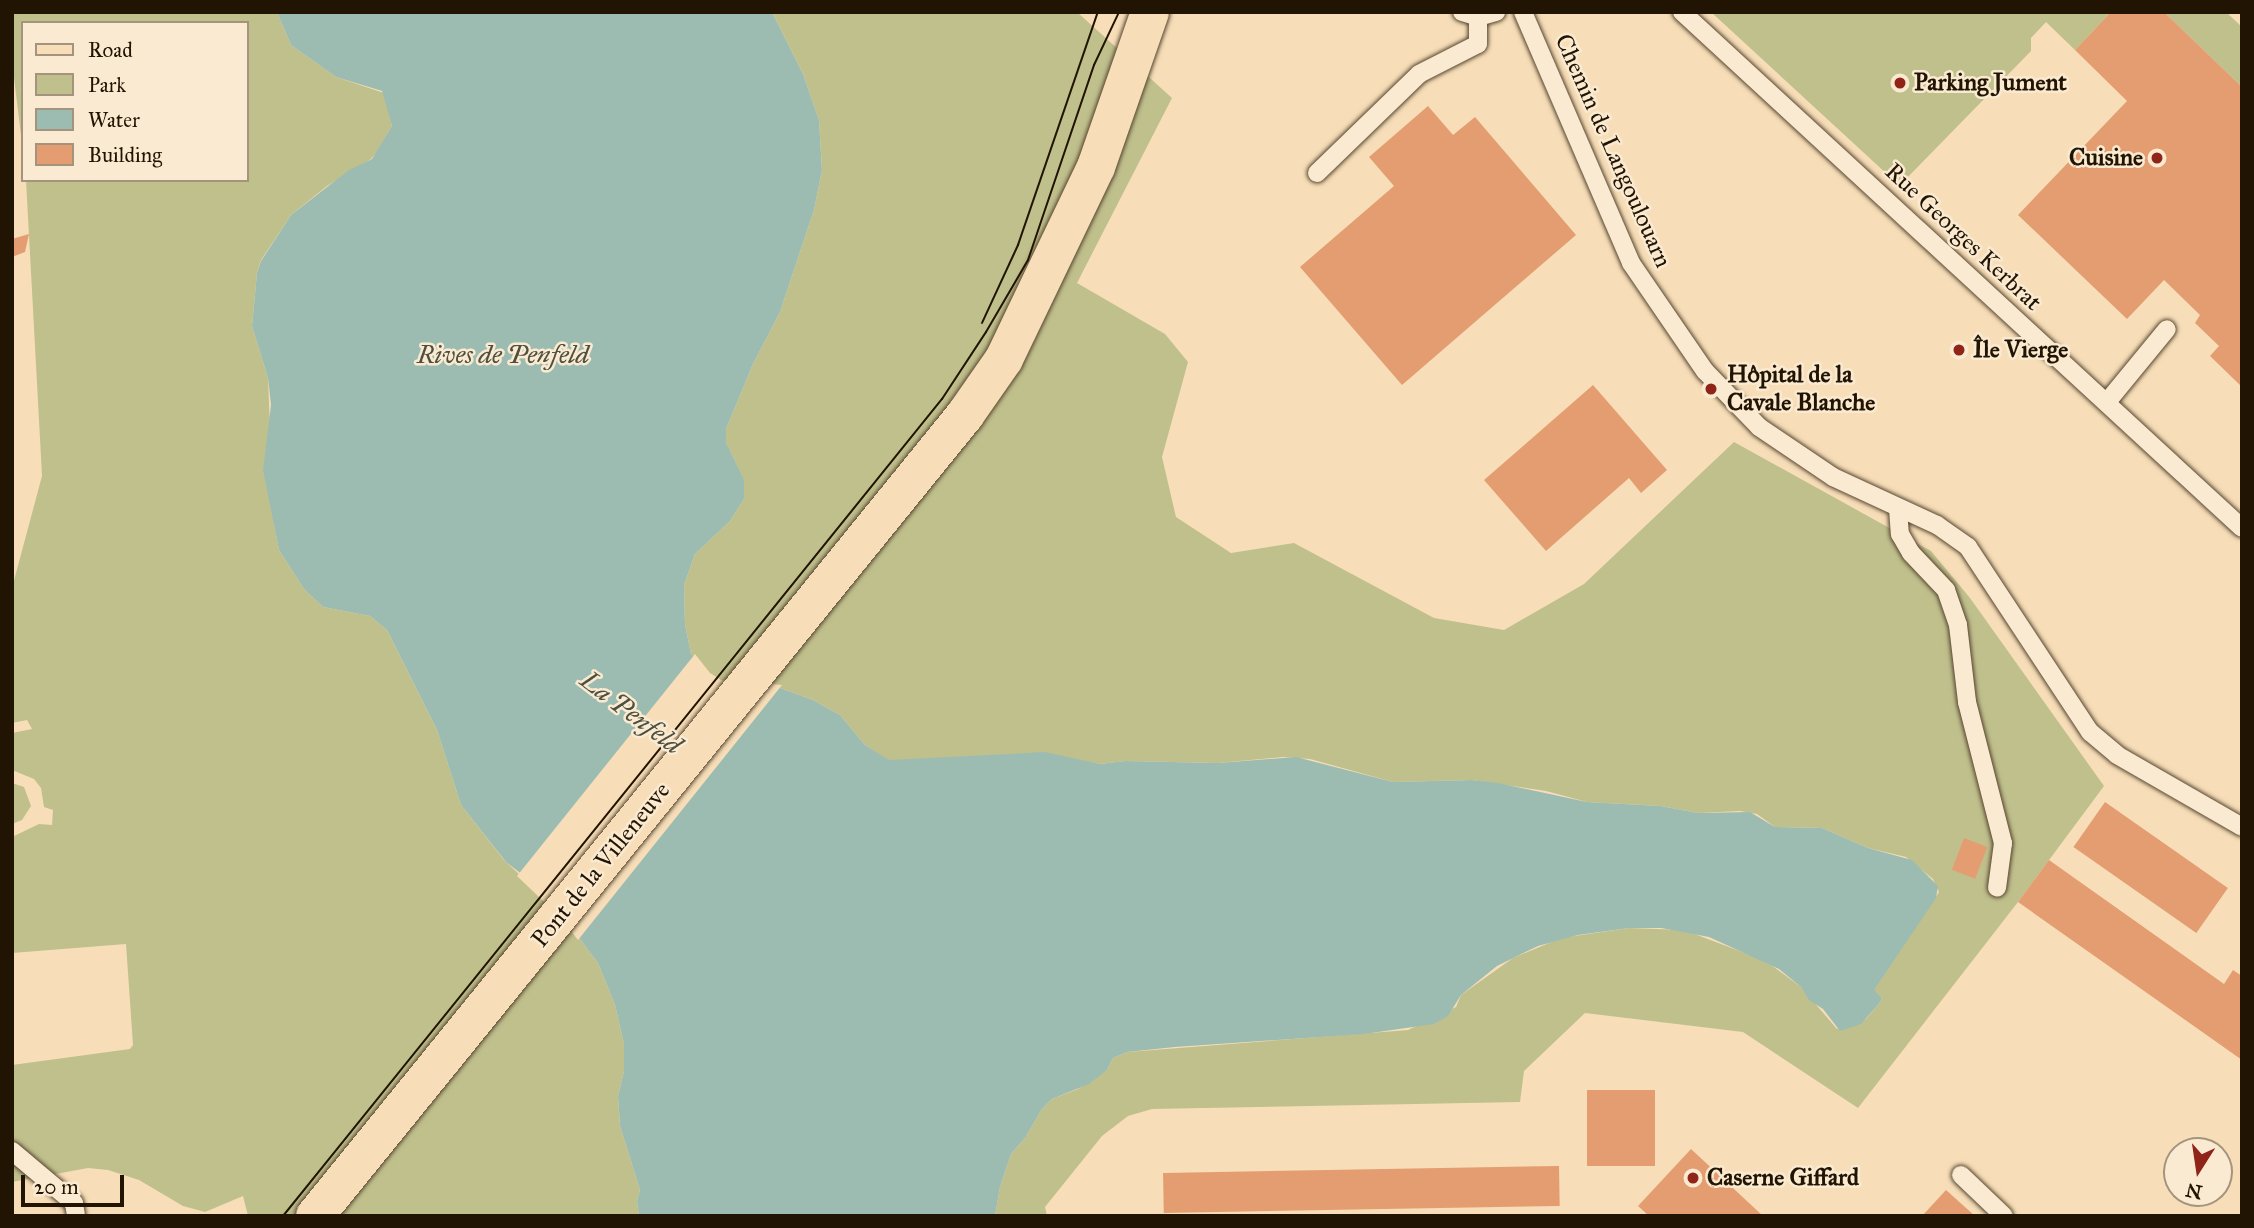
<!DOCTYPE html>
<meta charset="utf-8">
<style>
body{margin:0}
#map{position:relative;width:2254px;height:1228px;overflow:hidden;background:#f7deb8;font-family:"IM FELL Great Primer",serif}
div>[style]{position:absolute}
[style*='--x']{left:calc(var(--x)*1px);top:calc(var(--y)*1px);width:calc(var(--w)*1px);rotate:calc(var(--a)*1deg)}
.green>*{inset:0;background:#c0c08d}
.water>*{inset:0;background:#9dbcb1}
.pier>*{inset:0;background:#f7deb8}
.building>*{inset:0;background:#e49d70;transform-origin:0 0}
.roads{filter:drop-shadow(0 0 2px #574630) drop-shadow(0 0 2px #574630)}
.service>*{height:18px;margin:-9px;padding:0 9px;transform-origin:9px;border-radius:9px;background:#faead1}
.primary>*{height:38px;margin:-19px;padding:0 19px;transform-origin:19px;border-radius:19px;background:#f7deb8}
.tram>*{height:2px;margin:-1px;padding:0 1px;transform-origin:1px;border-radius:1px;background:#221402}
.dots>*{width:19px;height:19px;translate:-50% -50%;box-sizing:border-box;border:4px solid #faead1;border-radius:50%}
span{translate:-50% -50%;white-space:nowrap;text-align:center;line-height:1.15;-webkit-text-stroke:5px #faead1;paint-order:stroke}
.poi-label{font-size:24px;color:#221402;font-weight:700}
.left{translate:0 -50%;text-align:left}
.right{translate:-100% -50%;text-align:right}
.street-label{font-size:24px;color:#221402}
.water-label{font-size:26px;color:#4d4f3f;font-style:italic}
.frame{position:absolute;inset:0;border:14px solid #221402;pointer-events:none}
.legend{position:absolute;left:21px;top:21px;width:228px;height:161px;box-sizing:border-box;background:#faead1;border:2px solid #a4947e;margin:0;padding:9px 12px;list-style:none;font-size:21px;color:#221402}
.legend li{display:flex;align-items:center;gap:14px;height:35px}
.legend b{width:35px;border:2px solid #a4947e}
.north{position:absolute;left:2163px;top:1137px;width:70px;height:70px;box-sizing:border-box;background:#faead1;border:2px solid #a4947e;border-radius:50%;rotate:192deg;font-size:19px;font-weight:700;line-height:28px;text-align:center;color:#221402}
.north::after{content:'';display:block;margin:auto;width:24px;height:32px;background:#8f2418;clip-path:polygon(50% 0,100% 100%,50% 72%,0 100%)}
.scale{position:absolute;left:21px;top:1175px;width:103px;height:32px;box-sizing:border-box;border:4px solid #221402;border-top:0;padding-left:9px;font-size:21px;line-height:24px;white-space:nowrap;color:#221402;-webkit-text-stroke:5px #faead1;paint-order:stroke}
</style>
<div id="map">
<div class="green">
<i style="clip-path:polygon(12px 12px,277px 12px,291px 45px,336px 77px,384px 93px,392px 126px,377px 152px,371px 159px,327px 186px,291px 215px,261px 260px,257px 273px,252px 326px,268px 378px,274px 524px,279px 550px,304px 589px,323px 607px,370px 616px,387px 630px,437px 730px,461px 805px,504px 860px,562px 915px,598px 963px,615px 1005px,624px 1044px,624px 1071px,618px 1096px,620px 1126px,640px 1190px,637px 1201px,639px 1216px,248px 1216px,243px 1196px,205px 1212px,183px 1206px,139px 1180px,108px 1170px,88px 1168px,12px 1182px,12px 1065px,130px 1049px,133px 1045px,126px 944px,12px 953px,12px 837px,39px 824px,52px 825px,53px 810px,44px 807px,41px 788px,34px 779px,12px 770px,12px 733px,32px 729px,27px 720px,12px 723px,12px 588px,42px 476px,26px 180px,247px 180px,247px 23px,23px 23px,23px 152px,12px 61px)"></i>
<i style="clip-path:polygon(772px 12px,1077px 12px,1172px 98px,1077px 283px,1165px 334px,1188px 362px,1162px 457px,1176px 517px,1231px 553px,1294px 543px,1434px 618px,1504px 630px,1584px 584px,1734px 442px,1931px 551px,1970px 598px,2104px 786px,2018px 902px,1858px 1108px,1743px 1032px,1585px 1013px,1524px 1071px,1520px 1102px,1152px 1109px,1128px 1116px,1102px 1136px,1045px 1207px,1047px 1216px,995px 1216px,1000px 1187px,1011px 1154px,1025px 1138px,1042px 1109px,1052px 1099px,1078px 1089px,1107px 1070px,1113px 1058px,1127px 1052px,1408px 1030px,1456px 1007px,1461px 995px,1513px 958px,1561px 938px,1629px 928px,1684px 930px,1766px 961px,1801px 987px,1837px 1029px,1866px 1019px,1878px 1005px,1882px 998px,1873px 990px,1939px 892px,1933px 879px,1906px 857px,1868px 848px,1822px 828px,1775px 827px,1757px 814px,1740px 811px,1698px 813px,1661px 806px,1587px 802px,1546px 791px,1472px 780px,1393px 782px,1310px 759px,1283px 757px,1218px 763px,1125px 761px,1100px 764px,1035px 753px,889px 761px,865px 745px,840px 715px,813px 700px,777px 687px,720px 683px,694px 661px,691px 654px,685px 624px,684px 585px,695px 554px,730px 521px,744px 499px,744px 481px,726px 442px,726px 429px,753px 364px,780px 312px,814px 210px,822px 170px,819px 120px,803px 74px)"></i>
<i style="clip-path:polygon(1711px 12px,2111px 12px,2075px 50px,2046px 22px,2031px 38px,2031px 51px,1902px 183px,1889px 176px)"></i>
<i style="clip-path:polygon(2164px 12px,2226px 12px,2242px 27px,2242px 87px)"></i>
<i style="clip-path:polygon(12px 783px,24px 787px,31px 806px,22px 820px,12px 824px)"></i>
</div>
<div class="water">
<i style="clip-path:polygon(277px 12px,772px 12px,803px 74px,819px 120px,822px 170px,814px 210px,780px 312px,753px 364px,726px 429px,726px 442px,744px 480px,744px 499px,730px 521px,695px 554px,684px 585px,685px 624px,691px 654px,713px 681px,777px 687px,813px 700px,840px 715px,865px 745px,889px 760px,1045px 752px,1100px 764px,1125px 761px,1218px 763px,1296px 757px,1393px 782px,1472px 780px,1498px 783px,1587px 802px,1661px 806px,1698px 813px,1750px 812px,1775px 827px,1822px 828px,1868px 848px,1912px 860px,1938px 886px,1936px 898px,1874px 990px,1882px 998px,1878px 1005px,1861px 1024px,1840px 1031px,1823px 1009px,1809px 1000px,1801px 987px,1779px 969px,1709px 937px,1661px 928px,1629px 928px,1578px 935px,1538px 946px,1497px 966px,1461px 995px,1448px 1016px,1434px 1024px,1364px 1034px,1175px 1047px,1127px 1052px,1113px 1058px,1107px 1070px,1089px 1084px,1052px 1099px,1042px 1109px,1025px 1138px,1011px 1154px,1000px 1187px,995px 1216px,639px 1216px,637px 1201px,640px 1190px,620px 1126px,618px 1096px,624px 1071px,624px 1044px,615px 1005px,598px 963px,562px 915px,524px 876px,506px 862px,461px 805px,437px 730px,387px 630px,370px 616px,323px 607px,304px 589px,279px 550px,263px 470px,271px 405px,268px 378px,252px 326px,257px 273px,261px 261px,291px 215px,349px 170px,372px 159px,392px 126px,382px 91px,336px 77px,291px 45px)"></i>
</div>
<div class="pier">
<i style="clip-path:polygon(695px 654px,710px 673px,721px 680px,782px 685px,578px 940px,560px 917px,517px 876px)"></i>
</div>
<div class="building">
<i style="clip-path:polygon(2111px 12px,2164px 12px,2242px 87px,2242px 387px,2210px 356px,2219px 346px,2195px 323px,2200px 315px,2164px 280px,2127px 319px,2018px 215px,2127px 101px,2075px 50px)"></i>
<i style="clip-path:polygon(1428px 106px,1453px 135px,1475px 117px,1576px 235px,1402px 385px,1300px 267px,1394px 186px,1369px 157px)"></i>
<i style="clip-path:polygon(29px 234px,25px 252px,12px 257px,12px 239px)"></i>
<i style="clip-path:polygon(1593px 385px,1667px 470px,1641px 493px,1629px 478px,1546px 551px,1484px 480px)"></i>
<i style="left:2105px;top:802px;width:150px;height:55px;rotate:35deg"></i>
<i style="left:1964px;top:838px;width:25px;height:34px;rotate:21deg"></i>
<i style="clip-path:polygon(2049px 860px,2224px 984px,2233px 970px,2242px 976px,2242px 1060px,2018px 902px)"></i>
<i style="left:1587px;top:1090px;width:68px;height:76px"></i>
<i style="clip-path:polygon(1691px 1149px,1763px 1216px,1649px 1216px,1638px 1206px)"></i>
<i style="left:1559px;top:1166px;width:40px;height:396px;rotate:89deg"></i>
<i style="clip-path:polygon(1946px 1190px,1975px 1216px,1922px 1216px)"></i>
</div>
<div class="roads">
<div class="service">
<i style="--x:1462;--y:12;--w:17;--a:17"></i>
<i style="--x:1478;--y:17;--w:19;--a:-16"></i>
<i style="--x:1523;--y:12;--w:273;--a:66.7"></i>
<i style="--x:1631;--y:263;--w:131;--a:55.6"></i>
<i style="--x:1705;--y:371;--w:78;--a:46"></i>
<i style="--x:1759;--y:427;--w:89;--a:34"></i>
<i style="--x:1833;--y:477;--w:115;--a:24.8"></i>
<i style="--x:1937;--y:525;--w:38;--a:35"></i>
<i style="--x:1968;--y:547;--w:222;--a:56.6"></i>
<i style="--x:2090;--y:732;--w:35;--a:40"></i>
<i style="--x:2117;--y:755;--w:144;--a:29.9"></i>
<i style="--x:1682;--y:12;--w:761;--a:42.66"></i>
<i style="--x:1317;--y:173;--w:142;--a:-44.1"></i>
<i style="--x:1419;--y:74;--w:66;--a:-27"></i>
<i style="--x:1478;--y:44;--w:27;--a:-90"></i>
<i style="--x:2107;--y:402;--w:94;--a:-50.6"></i>
<i style="--x:1898;--y:508;--w:26;--a:86"></i>
<i style="--x:1900;--y:534;--w:22;--a:60"></i>
<i style="--x:1911;--y:553;--w:51;--a:46.6"></i>
<i style="--x:1946;--y:590;--w:37;--a:71"></i>
<i style="--x:1958;--y:625;--w:78;--a:83.3"></i>
<i style="--x:1967;--y:702;--w:146;--a:75.7"></i>
<i style="--x:2003;--y:843;--w:45;--a:97.6"></i>
<i style="--x:12;--y:1151;--w:81;--a:40"></i>
<i style="--x:74;--y:1203;--w:13;--a:81"></i>
<i style="--x:1961;--y:1175;--w:59;--a:43.6"></i>
</div>
<div class="primary">
<i style="--x:315;--y:1216;--w:1032;--a:-50.94"></i>
<i style="--x:965;--y:415;--w:68;--a:-55.1"></i>
<i style="--x:1004;--y:359;--w:213;--a:-64.4"></i>
<i style="--x:1096;--y:167;--w:164;--a:-70.8"></i>
</div>
</div>
<div class="tram">
<i style="--x:982;--y:323;--w:86;--a:-65.2"></i>
<i style="--x:1018;--y:245;--w:246;--a:-71.1"></i>
<i style="--x:283;--y:1216;--w:1050;--a:-51.11"></i>
<i style="--x:942;--y:399;--w:80;--a:-56.7"></i>
<i style="--x:986;--y:332;--w:83;--a:-59.7"></i>
<i style="--x:1028;--y:260;--w:206;--a:-71.3"></i>
<i style="--x:1094;--y:65;--w:59;--a:-64.7"></i>
</div>
<div class="dots">
<i style="left:1900px;top:83px;background:#8f2418"></i>
<i style="left:2157px;top:158px;background:#8f2418"></i>
<i style="left:1959px;top:350px;background:#8f2418"></i>
<i style="left:1711px;top:389px;background:#8f2418"></i>
<i style="left:1693px;top:1178px;background:#8f2418"></i>
</div>
<div class="poi-label">
<span class="left" style="left:1914px;top:83px">Parking Jument</span>
<span class="right" style="left:2143px;top:158px">Cuisine</span>
<span class="left" style="left:1973px;top:350px">Île Vierge</span>
<span class="left" style="left:1727px;top:389px">Hôpital de la<br>Cavale Blanche</span>
<span class="left" style="left:1707px;top:1178px">Caserne Giffard</span>
</div>
<div class="street-label">
<span style="left:1613px;top:151px;rotate:66deg">Chemin de Langoulouarn</span>
<span style="left:1963px;top:237px;rotate:43deg">Rue Georges Kerbrat</span>
<span style="left:601px;top:865px;rotate:-51deg">Pont de la Villeneuve</span>
</div>
<div class="water-label">
<span style="left:503px;top:355px">Rives de Penfeld</span>
<span style="left:631px;top:713px;rotate:37deg">La Penfeld</span>
</div>
<div class="frame"></div>
<ul class="legend">
<li><b style="height:9px;background:#f7deb8"></b>Road</li>
<li><b style="height:19px;background:#c0c08d"></b>Park</li>
<li><b style="height:19px;background:#9dbcb1"></b>Water</li>
<li><b style="height:19px;background:#e49d70"></b>Building</li>
</ul>
<div class="north">N</div>
<div class="scale">20 m</div>
</div>
